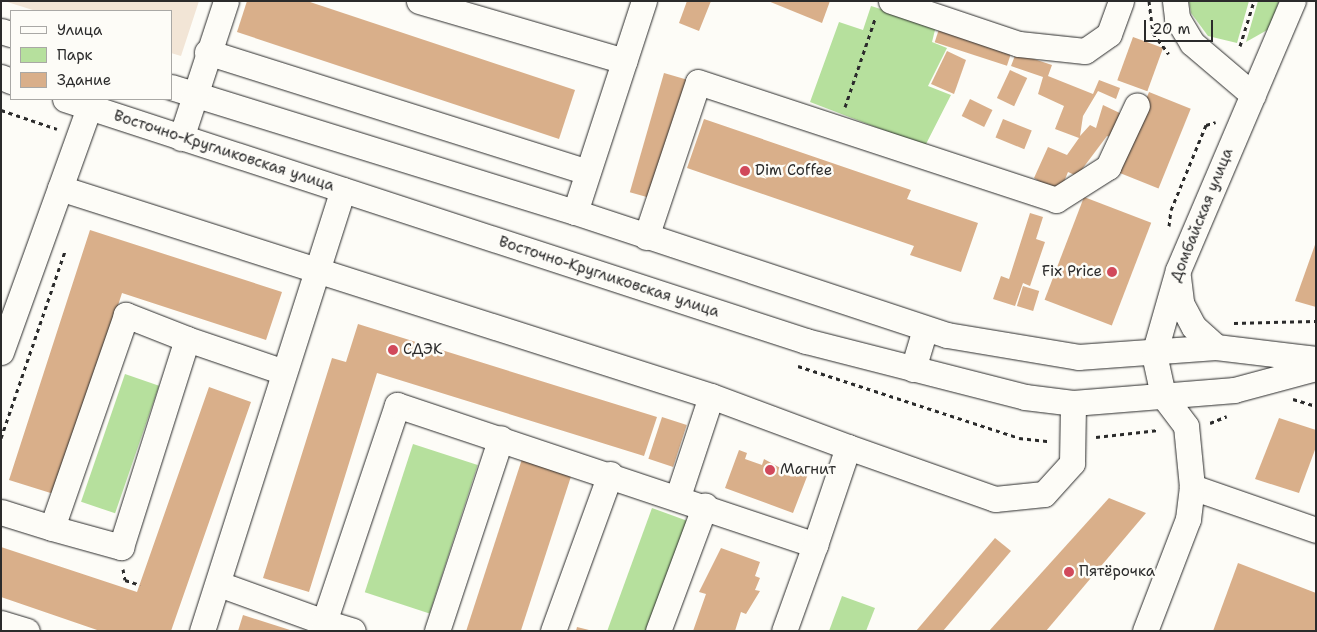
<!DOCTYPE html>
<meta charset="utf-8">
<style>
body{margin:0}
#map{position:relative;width:1317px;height:632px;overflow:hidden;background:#fdfcf7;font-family:"Shantell Sans",sans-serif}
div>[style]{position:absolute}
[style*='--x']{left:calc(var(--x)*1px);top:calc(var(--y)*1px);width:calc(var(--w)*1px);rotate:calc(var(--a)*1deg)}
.built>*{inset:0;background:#f2e5d6}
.green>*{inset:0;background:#b6e09d;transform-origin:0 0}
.building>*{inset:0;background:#d9af8a;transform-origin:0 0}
.path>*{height:3px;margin-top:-1.5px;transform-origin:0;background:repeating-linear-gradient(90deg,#2b2b2b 0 4px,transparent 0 8px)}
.roads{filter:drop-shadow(0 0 1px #2b2b2b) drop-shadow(0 0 1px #2b2b2b)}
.minor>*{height:25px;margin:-12.5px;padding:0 12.5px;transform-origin:12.5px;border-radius:12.5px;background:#fdfcf7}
.dots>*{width:14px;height:14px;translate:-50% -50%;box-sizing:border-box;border:2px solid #fdfcf7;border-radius:50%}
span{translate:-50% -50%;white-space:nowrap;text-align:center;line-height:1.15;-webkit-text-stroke:5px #fdfcf7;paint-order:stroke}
.street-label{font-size:15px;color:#2b2b2b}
.poi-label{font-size:15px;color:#2b2b2b}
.left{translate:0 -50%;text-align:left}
.right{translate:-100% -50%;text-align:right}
.frame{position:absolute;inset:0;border:2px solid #2b2b2b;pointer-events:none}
.legend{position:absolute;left:10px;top:10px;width:162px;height:90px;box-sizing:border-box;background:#fdfcf7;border:1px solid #a9a8a5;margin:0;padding:6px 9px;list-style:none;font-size:15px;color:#2b2b2b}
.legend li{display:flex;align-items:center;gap:10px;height:25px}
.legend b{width:25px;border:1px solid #a9a8a5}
.scale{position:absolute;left:1144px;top:20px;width:69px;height:22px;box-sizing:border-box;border:2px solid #2b2b2b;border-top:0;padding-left:6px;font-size:15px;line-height:18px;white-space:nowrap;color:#2b2b2b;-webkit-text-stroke:4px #fdfcf7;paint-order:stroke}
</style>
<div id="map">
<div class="built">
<i style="clip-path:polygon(4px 1px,199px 1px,181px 56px,171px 53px,171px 11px,36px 11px)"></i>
</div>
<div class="green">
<i style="clip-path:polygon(1189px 1px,1249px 1px,1237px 43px,1208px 36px,1191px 13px)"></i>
<i style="clip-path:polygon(1258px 1px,1279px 1px,1269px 29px,1246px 42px)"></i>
<i style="clip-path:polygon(871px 6px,936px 26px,932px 42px,947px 48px,928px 86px,951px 95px,925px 146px,810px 102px,839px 22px,863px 30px)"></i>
<i style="left:125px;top:374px;width:36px;height:135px;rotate:19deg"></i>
<i style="left:413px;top:444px;width:68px;height:156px;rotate:18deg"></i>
<i style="left:652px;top:508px;width:38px;height:131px;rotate:20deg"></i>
<i style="clip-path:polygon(842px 596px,875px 608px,866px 631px,829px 631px)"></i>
</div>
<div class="building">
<i style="clip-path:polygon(247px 1px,307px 1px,575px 90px,559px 139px,237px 32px)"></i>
<i style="clip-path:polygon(687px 1px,711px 1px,699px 31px,679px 23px)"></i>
<i style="clip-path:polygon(768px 1px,830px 1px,822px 23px)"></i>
<i style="left:939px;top:29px;width:76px;height:14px;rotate:18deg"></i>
<i style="left:1133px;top:37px;width:32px;height:46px;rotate:20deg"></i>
<i style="clip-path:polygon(947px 51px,966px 60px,954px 94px,931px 84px)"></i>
<i style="clip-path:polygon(1016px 53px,1052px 65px,1048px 76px,1093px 94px,1099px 80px,1120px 88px,1116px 99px,1098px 91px,1083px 116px,1080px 136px,1090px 125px,1096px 128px,1103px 105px,1126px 116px,1113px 138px,1107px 136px,1077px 176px,1068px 172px,1059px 194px,1034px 178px,1048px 147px,1067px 155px,1079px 138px,1055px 129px,1064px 106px,1038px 94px,1043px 77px,1011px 66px)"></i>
<i style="left:1010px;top:70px;width:19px;height:31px;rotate:25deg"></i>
<i style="left:664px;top:73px;width:25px;height:124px;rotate:16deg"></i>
<i style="left:1149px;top:92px;width:45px;height:86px;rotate:22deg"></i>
<i style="left:970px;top:99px;width:25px;height:19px;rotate:26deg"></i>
<i style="clip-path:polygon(704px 119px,911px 190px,907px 199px,978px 223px,961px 272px,910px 255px,914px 246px,687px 168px)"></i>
<i style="left:1003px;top:119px;width:31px;height:20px;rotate:22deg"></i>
<i style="left:1084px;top:197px;width:72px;height:110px;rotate:21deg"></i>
<i style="clip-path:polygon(1030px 213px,1043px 217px,1036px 239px,1045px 242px,1030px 286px,1023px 283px,1015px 306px,993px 299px,1001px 276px,1009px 279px)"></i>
<i style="clip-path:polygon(90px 230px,282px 292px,266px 340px,122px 293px,57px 495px,9px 480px)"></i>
<i style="clip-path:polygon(1316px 242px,1316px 307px,1295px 301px)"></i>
<i style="left:1023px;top:286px;width:17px;height:21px;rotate:17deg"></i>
<i style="clip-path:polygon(358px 324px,657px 417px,644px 456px,377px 373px,309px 592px,263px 578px,332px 358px,346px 362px)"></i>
<i style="clip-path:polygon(209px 387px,251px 402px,171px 631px,100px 631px,1px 597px,1px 547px,137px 592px)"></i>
<i style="left:662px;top:417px;width:26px;height:44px;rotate:18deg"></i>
<i style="clip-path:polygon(1279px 418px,1316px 430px,1316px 447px,1299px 493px,1255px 479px)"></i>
<i style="clip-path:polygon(739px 450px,747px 453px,745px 459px,762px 465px,764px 459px,797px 477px,799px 470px,808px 474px,793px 513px,725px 488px)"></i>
<i style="left:522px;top:459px;width:52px;height:181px;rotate:18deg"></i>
<i style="clip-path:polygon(1109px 498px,1146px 513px,1046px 631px,989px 631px)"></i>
<i style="clip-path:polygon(995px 538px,1011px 551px,943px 631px,916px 631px)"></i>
<i style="clip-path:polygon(721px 548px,760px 562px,755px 576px,760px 578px,755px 590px,760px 591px,746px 614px,741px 612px,735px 631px,693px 631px,706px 594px,699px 592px)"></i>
<i style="clip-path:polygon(1238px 563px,1316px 593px,1316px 631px,1213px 631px)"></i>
<i style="clip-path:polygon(243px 615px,290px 630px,290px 631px,238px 631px)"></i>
<i style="clip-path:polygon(577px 627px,589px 630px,589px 631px,576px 631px)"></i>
</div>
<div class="path">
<i style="--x:1149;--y:1;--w:32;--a:83"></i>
<i style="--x:1153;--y:33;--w:26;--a:53"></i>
<i style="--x:1240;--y:46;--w:47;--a:-72.7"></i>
<i style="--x:845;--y:107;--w:93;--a:-71.2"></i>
<i style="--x:1;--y:110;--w:59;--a:18.7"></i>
<i style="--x:1169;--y:226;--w:16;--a:-83"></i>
<i style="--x:1171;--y:210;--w:92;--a:-67.6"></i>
<i style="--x:1206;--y:125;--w:10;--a:-17"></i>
<i style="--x:1234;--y:323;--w:82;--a:-1.4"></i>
<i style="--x:798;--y:366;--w:232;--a:18"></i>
<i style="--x:1019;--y:438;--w:30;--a:6"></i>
<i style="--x:1293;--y:399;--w:24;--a:17"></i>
<i style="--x:1210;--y:423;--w:18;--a:-22"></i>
<i style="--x:1096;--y:437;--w:63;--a:-6.3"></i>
<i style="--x:1;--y:438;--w:198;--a:-71.1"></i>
<i style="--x:123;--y:569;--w:11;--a:80"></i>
<i style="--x:125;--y:580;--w:16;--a:18"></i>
</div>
<div class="roads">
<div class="minor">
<i style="--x:419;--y:1;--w:214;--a:16.3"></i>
<i style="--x:891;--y:1;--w:135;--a:18.6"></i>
<i style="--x:1019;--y:44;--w:66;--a:6.1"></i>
<i style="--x:1085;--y:51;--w:29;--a:-35"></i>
<i style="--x:1109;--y:34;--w:35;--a:-70"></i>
<i style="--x:1175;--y:1;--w:17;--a:83"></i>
<i style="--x:1177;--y:18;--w:29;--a:59"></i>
<i style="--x:1192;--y:43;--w:80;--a:40.4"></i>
<i style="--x:1;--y:31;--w:10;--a:17"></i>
<i style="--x:207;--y:52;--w:399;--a:17.5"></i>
<i style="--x:1;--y:77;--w:11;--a:22"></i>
<i style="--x:171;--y:87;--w:423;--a:17.2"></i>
<i style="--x:575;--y:212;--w:392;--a:18.3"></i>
<i style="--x:947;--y:335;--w:133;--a:9.5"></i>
<i style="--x:1078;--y:357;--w:138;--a:-4.1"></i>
<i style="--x:1216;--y:347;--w:101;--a:6.8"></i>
<i style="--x:65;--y:99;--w:780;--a:18.09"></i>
<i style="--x:806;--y:341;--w:226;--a:14.3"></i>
<i style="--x:1025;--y:397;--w:48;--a:7.1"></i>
<i style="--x:1073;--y:403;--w:162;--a:-4.6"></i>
<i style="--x:1234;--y:390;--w:85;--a:-15"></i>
<i style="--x:181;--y:138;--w:144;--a:-71.8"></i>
<i style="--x:60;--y:188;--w:683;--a:17.72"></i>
<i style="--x:711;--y:396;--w:146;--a:20.4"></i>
<i style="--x:848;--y:447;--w:103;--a:108.6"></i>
<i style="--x:575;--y:212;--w:222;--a:-71.9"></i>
<i style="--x:646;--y:237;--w:163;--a:-71.5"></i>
<i style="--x:698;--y:82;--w:377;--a:18.2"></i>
<i style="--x:1056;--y:200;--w:62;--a:-32.4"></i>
<i style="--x:1108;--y:167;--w:68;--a:-64.9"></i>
<i style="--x:1178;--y:277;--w:26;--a:83"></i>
<i style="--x:1181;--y:303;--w:27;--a:62"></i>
<i style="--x:1194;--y:327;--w:30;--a:42"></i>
<i style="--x:187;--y:339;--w:102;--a:18.8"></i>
<i style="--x:1;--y:352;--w:260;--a:-70.2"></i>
<i style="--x:913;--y:369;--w:42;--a:-73.3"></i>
<i style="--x:848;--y:447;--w:156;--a:19.5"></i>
<i style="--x:995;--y:499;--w:49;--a:-5.8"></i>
<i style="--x:1044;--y:494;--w:42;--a:-47.9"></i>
<i style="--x:1072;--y:463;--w:60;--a:-89"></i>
<i style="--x:1192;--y:487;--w:131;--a:19.1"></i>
<i style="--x:678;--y:496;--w:105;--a:-71.7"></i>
<i style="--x:1;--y:512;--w:53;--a:17.4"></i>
<i style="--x:52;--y:528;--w:72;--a:15.4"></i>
<i style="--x:121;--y:547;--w:218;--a:-72.4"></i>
<i style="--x:187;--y:339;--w:66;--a:-158.5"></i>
<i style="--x:126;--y:315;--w:225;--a:109.2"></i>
<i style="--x:219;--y:584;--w:112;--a:19.9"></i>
<i style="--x:324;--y:622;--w:229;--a:-71.4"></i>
<i style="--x:397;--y:405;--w:441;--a:18.5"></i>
<i style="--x:815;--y:545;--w:91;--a:109.8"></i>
<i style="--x:324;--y:622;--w:30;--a:17"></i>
<i style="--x:1;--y:623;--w:27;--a:17"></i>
<i style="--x:202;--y:631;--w:463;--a:-72.3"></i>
<i style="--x:437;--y:631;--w:203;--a:-71.7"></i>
<i style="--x:553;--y:631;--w:167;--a:-70"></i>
<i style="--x:658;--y:631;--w:134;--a:-69.5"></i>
<i style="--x:1145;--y:631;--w:120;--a:-69"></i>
<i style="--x:1188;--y:519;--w:32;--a:-83"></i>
<i style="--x:1192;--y:487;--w:61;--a:-95.6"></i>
<i style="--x:1186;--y:426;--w:39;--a:-127"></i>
<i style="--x:1163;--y:395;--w:42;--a:-102.4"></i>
<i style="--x:1154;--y:354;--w:87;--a:-74.1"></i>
<i style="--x:1178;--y:270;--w:293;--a:-66.9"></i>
</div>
</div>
<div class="dots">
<i style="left:745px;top:171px;background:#d1495b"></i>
<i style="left:1112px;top:272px;background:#d1495b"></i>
<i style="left:393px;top:350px;background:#d1495b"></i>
<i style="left:770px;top:470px;background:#d1495b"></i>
<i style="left:1069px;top:572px;background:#d1495b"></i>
</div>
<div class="street-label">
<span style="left:224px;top:151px;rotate:18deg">Восточно-Кругликовская улица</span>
<span style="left:1202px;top:215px;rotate:-68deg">Домбайская улица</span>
<span style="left:609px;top:277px;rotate:18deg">Восточно-Кругликовская улица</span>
</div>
<div class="poi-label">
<span class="left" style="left:755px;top:171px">Dim Coffee</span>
<span class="right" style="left:1102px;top:272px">Fix Price</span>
<span class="left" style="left:403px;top:350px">СДЭК</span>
<span class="left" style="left:780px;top:470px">Магнит</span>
<span class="left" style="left:1079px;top:572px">Пятёрочка</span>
</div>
<div class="frame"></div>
<ul class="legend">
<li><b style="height:6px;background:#fdfcf7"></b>Улица</li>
<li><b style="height:14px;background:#b6e09d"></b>Парк</li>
<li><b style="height:14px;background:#d9af8a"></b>Здание</li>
</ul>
<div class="scale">20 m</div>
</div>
